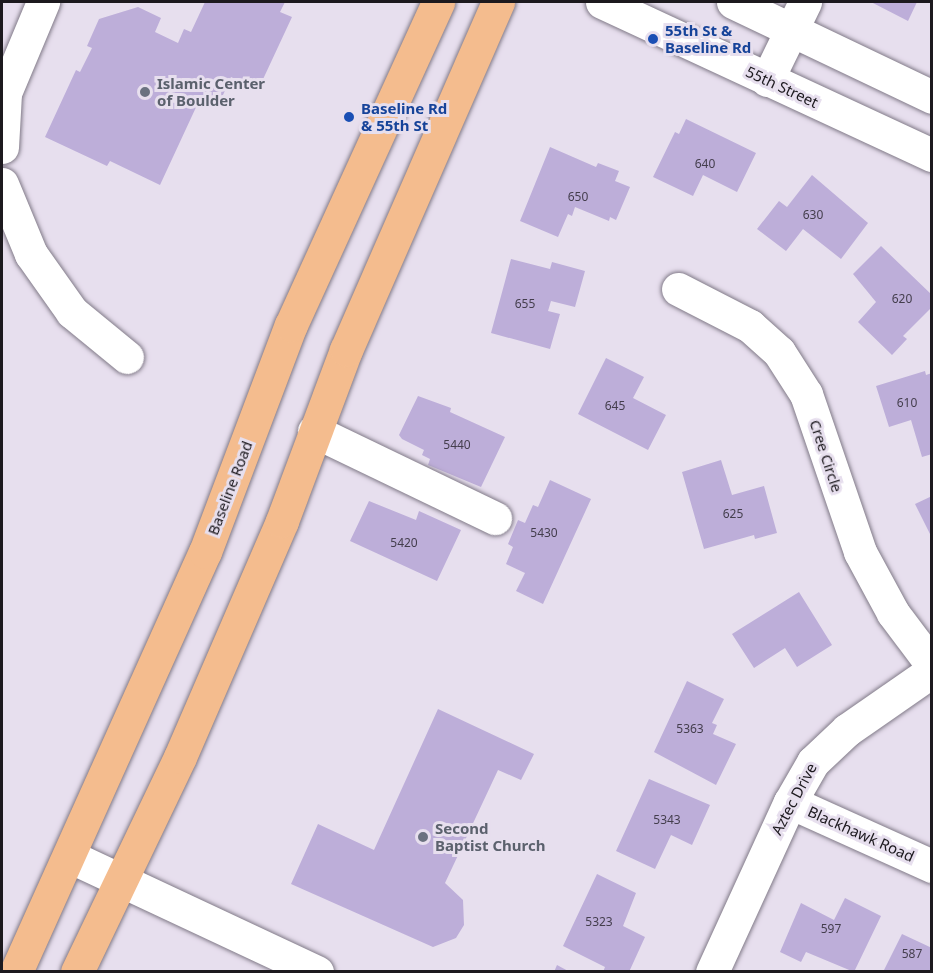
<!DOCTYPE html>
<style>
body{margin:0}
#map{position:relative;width:933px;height:973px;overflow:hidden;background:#e7dfee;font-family:"Noto Sans",sans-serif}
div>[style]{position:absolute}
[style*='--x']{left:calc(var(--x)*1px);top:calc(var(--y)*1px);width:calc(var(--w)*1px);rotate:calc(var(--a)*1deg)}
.building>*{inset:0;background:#bdaed9}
.roads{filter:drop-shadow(0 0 2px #817a88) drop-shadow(0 0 2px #817a88)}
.minor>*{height:33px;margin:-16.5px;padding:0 16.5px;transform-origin:16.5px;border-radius:16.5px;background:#fff}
.major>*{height:33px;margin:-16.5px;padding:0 16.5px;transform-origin:16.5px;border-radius:16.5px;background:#f4bc8e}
.dots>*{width:16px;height:16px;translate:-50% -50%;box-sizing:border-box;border:3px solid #e7dfee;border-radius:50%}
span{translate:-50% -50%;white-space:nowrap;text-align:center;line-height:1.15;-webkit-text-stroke:6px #e7dfee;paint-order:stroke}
.number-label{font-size:12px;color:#443e4d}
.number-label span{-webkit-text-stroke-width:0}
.transit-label{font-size:15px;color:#164399;font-weight:700}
.left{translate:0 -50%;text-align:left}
.worship-label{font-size:15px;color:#5b616d;font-weight:700}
.street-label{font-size:15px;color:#1c191e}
.frame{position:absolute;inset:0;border:3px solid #1c191e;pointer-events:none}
</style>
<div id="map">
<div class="building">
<i style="clip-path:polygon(205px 2px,285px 2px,280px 12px,292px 17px,258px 90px,231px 77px,223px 95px,198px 103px,160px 185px,110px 161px,107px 166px,45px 137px,76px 70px,80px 72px,92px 48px,87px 46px,99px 19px,138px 7px,161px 18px,155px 32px,178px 43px,184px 29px,191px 32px)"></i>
<i style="clip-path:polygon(871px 2px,917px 2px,908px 21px)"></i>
<i style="clip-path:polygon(686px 119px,756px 153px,737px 192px,703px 175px,693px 196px,653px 177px,675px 132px,679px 134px)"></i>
<i style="clip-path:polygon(550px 147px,596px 167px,598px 163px,619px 171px,615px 181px,630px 187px,616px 220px,610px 217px,609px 221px,575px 207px,572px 216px,568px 214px,558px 237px,520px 221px)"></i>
<i style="clip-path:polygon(812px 175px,868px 223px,841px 259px,803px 229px,786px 251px,757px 229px,779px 201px,787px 207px)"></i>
<i style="clip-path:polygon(881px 246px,932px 295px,932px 307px,903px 336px,907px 339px,892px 355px,858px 322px,876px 302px,853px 274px)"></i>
<i style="clip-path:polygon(511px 259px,550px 269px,552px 262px,585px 271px,575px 307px,551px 301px,548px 311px,560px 314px,550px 349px,491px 333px)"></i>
<i style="clip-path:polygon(606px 358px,644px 377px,633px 398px,666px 415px,648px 450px,578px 414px)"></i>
<i style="clip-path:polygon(925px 371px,926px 375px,932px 373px,932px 454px,922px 457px,911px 420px,889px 427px,876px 386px)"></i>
<i style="clip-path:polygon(418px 396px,451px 408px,450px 412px,505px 437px,481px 487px,428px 465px,430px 459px,422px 455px,424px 450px,402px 439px,399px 435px)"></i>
<i style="clip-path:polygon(721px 460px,732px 495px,764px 486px,777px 533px,755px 539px,754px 535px,704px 549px,682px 472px)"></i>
<i style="clip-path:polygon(550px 480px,591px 499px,543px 604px,516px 591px,525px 573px,506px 564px,513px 547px,508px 544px,518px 520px,525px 523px,533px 505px,538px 507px)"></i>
<i style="clip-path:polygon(932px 496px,932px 538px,915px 504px)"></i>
<i style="clip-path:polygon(369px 501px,416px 520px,419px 511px,461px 530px,437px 581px,350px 541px)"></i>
<i style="clip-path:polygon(799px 592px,832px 645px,797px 667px,785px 648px,754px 668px,732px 634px)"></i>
<i style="clip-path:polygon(687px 681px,724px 699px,712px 723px,717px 725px,713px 734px,736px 744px,716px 785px,654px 752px)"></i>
<i style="clip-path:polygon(438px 709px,534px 754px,521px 780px,498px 770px,445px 883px,463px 900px,464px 925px,456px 938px,433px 947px,291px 884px,318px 824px,374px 850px)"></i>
<i style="clip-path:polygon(649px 779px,710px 805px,692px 845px,671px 835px,655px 869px,616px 851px)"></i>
<i style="clip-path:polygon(597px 874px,636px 893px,623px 926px,645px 937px,629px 972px,603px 972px,605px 967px,563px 946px)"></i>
<i style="clip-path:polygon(845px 898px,881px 916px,854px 972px,806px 952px,801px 962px,780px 952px,801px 903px,834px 920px)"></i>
<i style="clip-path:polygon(902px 934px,932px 948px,932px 972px,883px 972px)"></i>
<i style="clip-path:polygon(557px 965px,570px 972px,554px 972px)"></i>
</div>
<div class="roads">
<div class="minor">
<i style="--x:602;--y:2;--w:364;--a:24.9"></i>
<i style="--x:733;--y:2;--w:221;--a:25.5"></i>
<i style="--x:767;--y:80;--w:87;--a:-64"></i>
<i style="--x:2;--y:147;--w:54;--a:-86.8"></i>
<i style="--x:5;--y:93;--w:99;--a:-67.3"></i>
<i style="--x:2;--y:184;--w:76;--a:67.5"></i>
<i style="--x:31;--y:254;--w:71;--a:54.7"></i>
<i style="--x:72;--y:312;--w:71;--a:39.3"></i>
<i style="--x:678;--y:289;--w:81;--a:27.2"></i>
<i style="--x:750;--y:326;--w:39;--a:42"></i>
<i style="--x:779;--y:352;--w:50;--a:57.3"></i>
<i style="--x:806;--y:394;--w:167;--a:71.1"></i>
<i style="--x:860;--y:552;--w:69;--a:61.6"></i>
<i style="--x:893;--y:613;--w:65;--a:53.1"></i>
<i style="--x:314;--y:431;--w:201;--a:25.7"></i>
<i style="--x:790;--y:802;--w:156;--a:24.3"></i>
<i style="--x:69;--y:856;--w:274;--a:25.1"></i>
<i style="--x:712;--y:972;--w:187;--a:-65.4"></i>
<i style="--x:790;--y:802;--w:46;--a:-60.1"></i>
<i style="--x:813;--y:762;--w:47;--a:-43.3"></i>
<i style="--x:847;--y:730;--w:103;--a:-34.8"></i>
</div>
<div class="major">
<i style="--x:16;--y:972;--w:461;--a:-65.8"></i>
<i style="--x:205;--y:552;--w:243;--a:-69.3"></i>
<i style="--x:291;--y:325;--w:355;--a:-65.5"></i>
<i style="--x:77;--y:972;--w:238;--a:-64.4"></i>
<i style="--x:180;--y:757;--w:257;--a:-66.6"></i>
<i style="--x:282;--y:521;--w:183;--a:-69.5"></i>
<i style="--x:346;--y:350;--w:380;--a:-66.4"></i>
</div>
</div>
<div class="dots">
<i style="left:653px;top:39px;background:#1a4fb4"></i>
<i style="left:145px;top:92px;background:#6b7280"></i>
<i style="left:349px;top:117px;background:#1a4fb4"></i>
<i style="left:423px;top:837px;background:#6b7280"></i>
</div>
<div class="number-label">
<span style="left:705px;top:164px">640</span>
<span style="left:578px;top:197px">650</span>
<span style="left:813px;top:215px">630</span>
<span style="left:902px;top:299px">620</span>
<span style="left:525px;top:304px">655</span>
<span style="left:907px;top:403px">610</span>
<span style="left:615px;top:406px">645</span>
<span style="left:457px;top:445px">5440</span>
<span style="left:733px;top:514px">625</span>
<span style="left:544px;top:533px">5430</span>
<span style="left:404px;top:543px">5420</span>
<span style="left:690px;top:729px">5363</span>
<span style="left:667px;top:820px">5343</span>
<span style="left:599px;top:922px">5323</span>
<span style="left:831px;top:929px">597</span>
<span style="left:912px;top:954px">587</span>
</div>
<div class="transit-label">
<span class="left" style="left:665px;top:39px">55th St &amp;<br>Baseline Rd</span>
<span class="left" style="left:361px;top:117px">Baseline Rd<br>&amp; 55th St</span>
</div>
<div class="worship-label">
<span class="left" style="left:157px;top:92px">Islamic Center<br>of Boulder</span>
<span class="left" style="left:435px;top:837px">Second<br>Baptist Church</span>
</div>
<div class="street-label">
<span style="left:782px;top:87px;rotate:25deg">55th Street</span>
<span style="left:826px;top:456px;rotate:72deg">Cree Circle</span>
<span style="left:230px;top:488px;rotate:-69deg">Baseline Road</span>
<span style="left:794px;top:799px;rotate:-62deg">Aztec Drive</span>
<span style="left:861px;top:834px;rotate:24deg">Blackhawk Road</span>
</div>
<div class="frame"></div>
</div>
